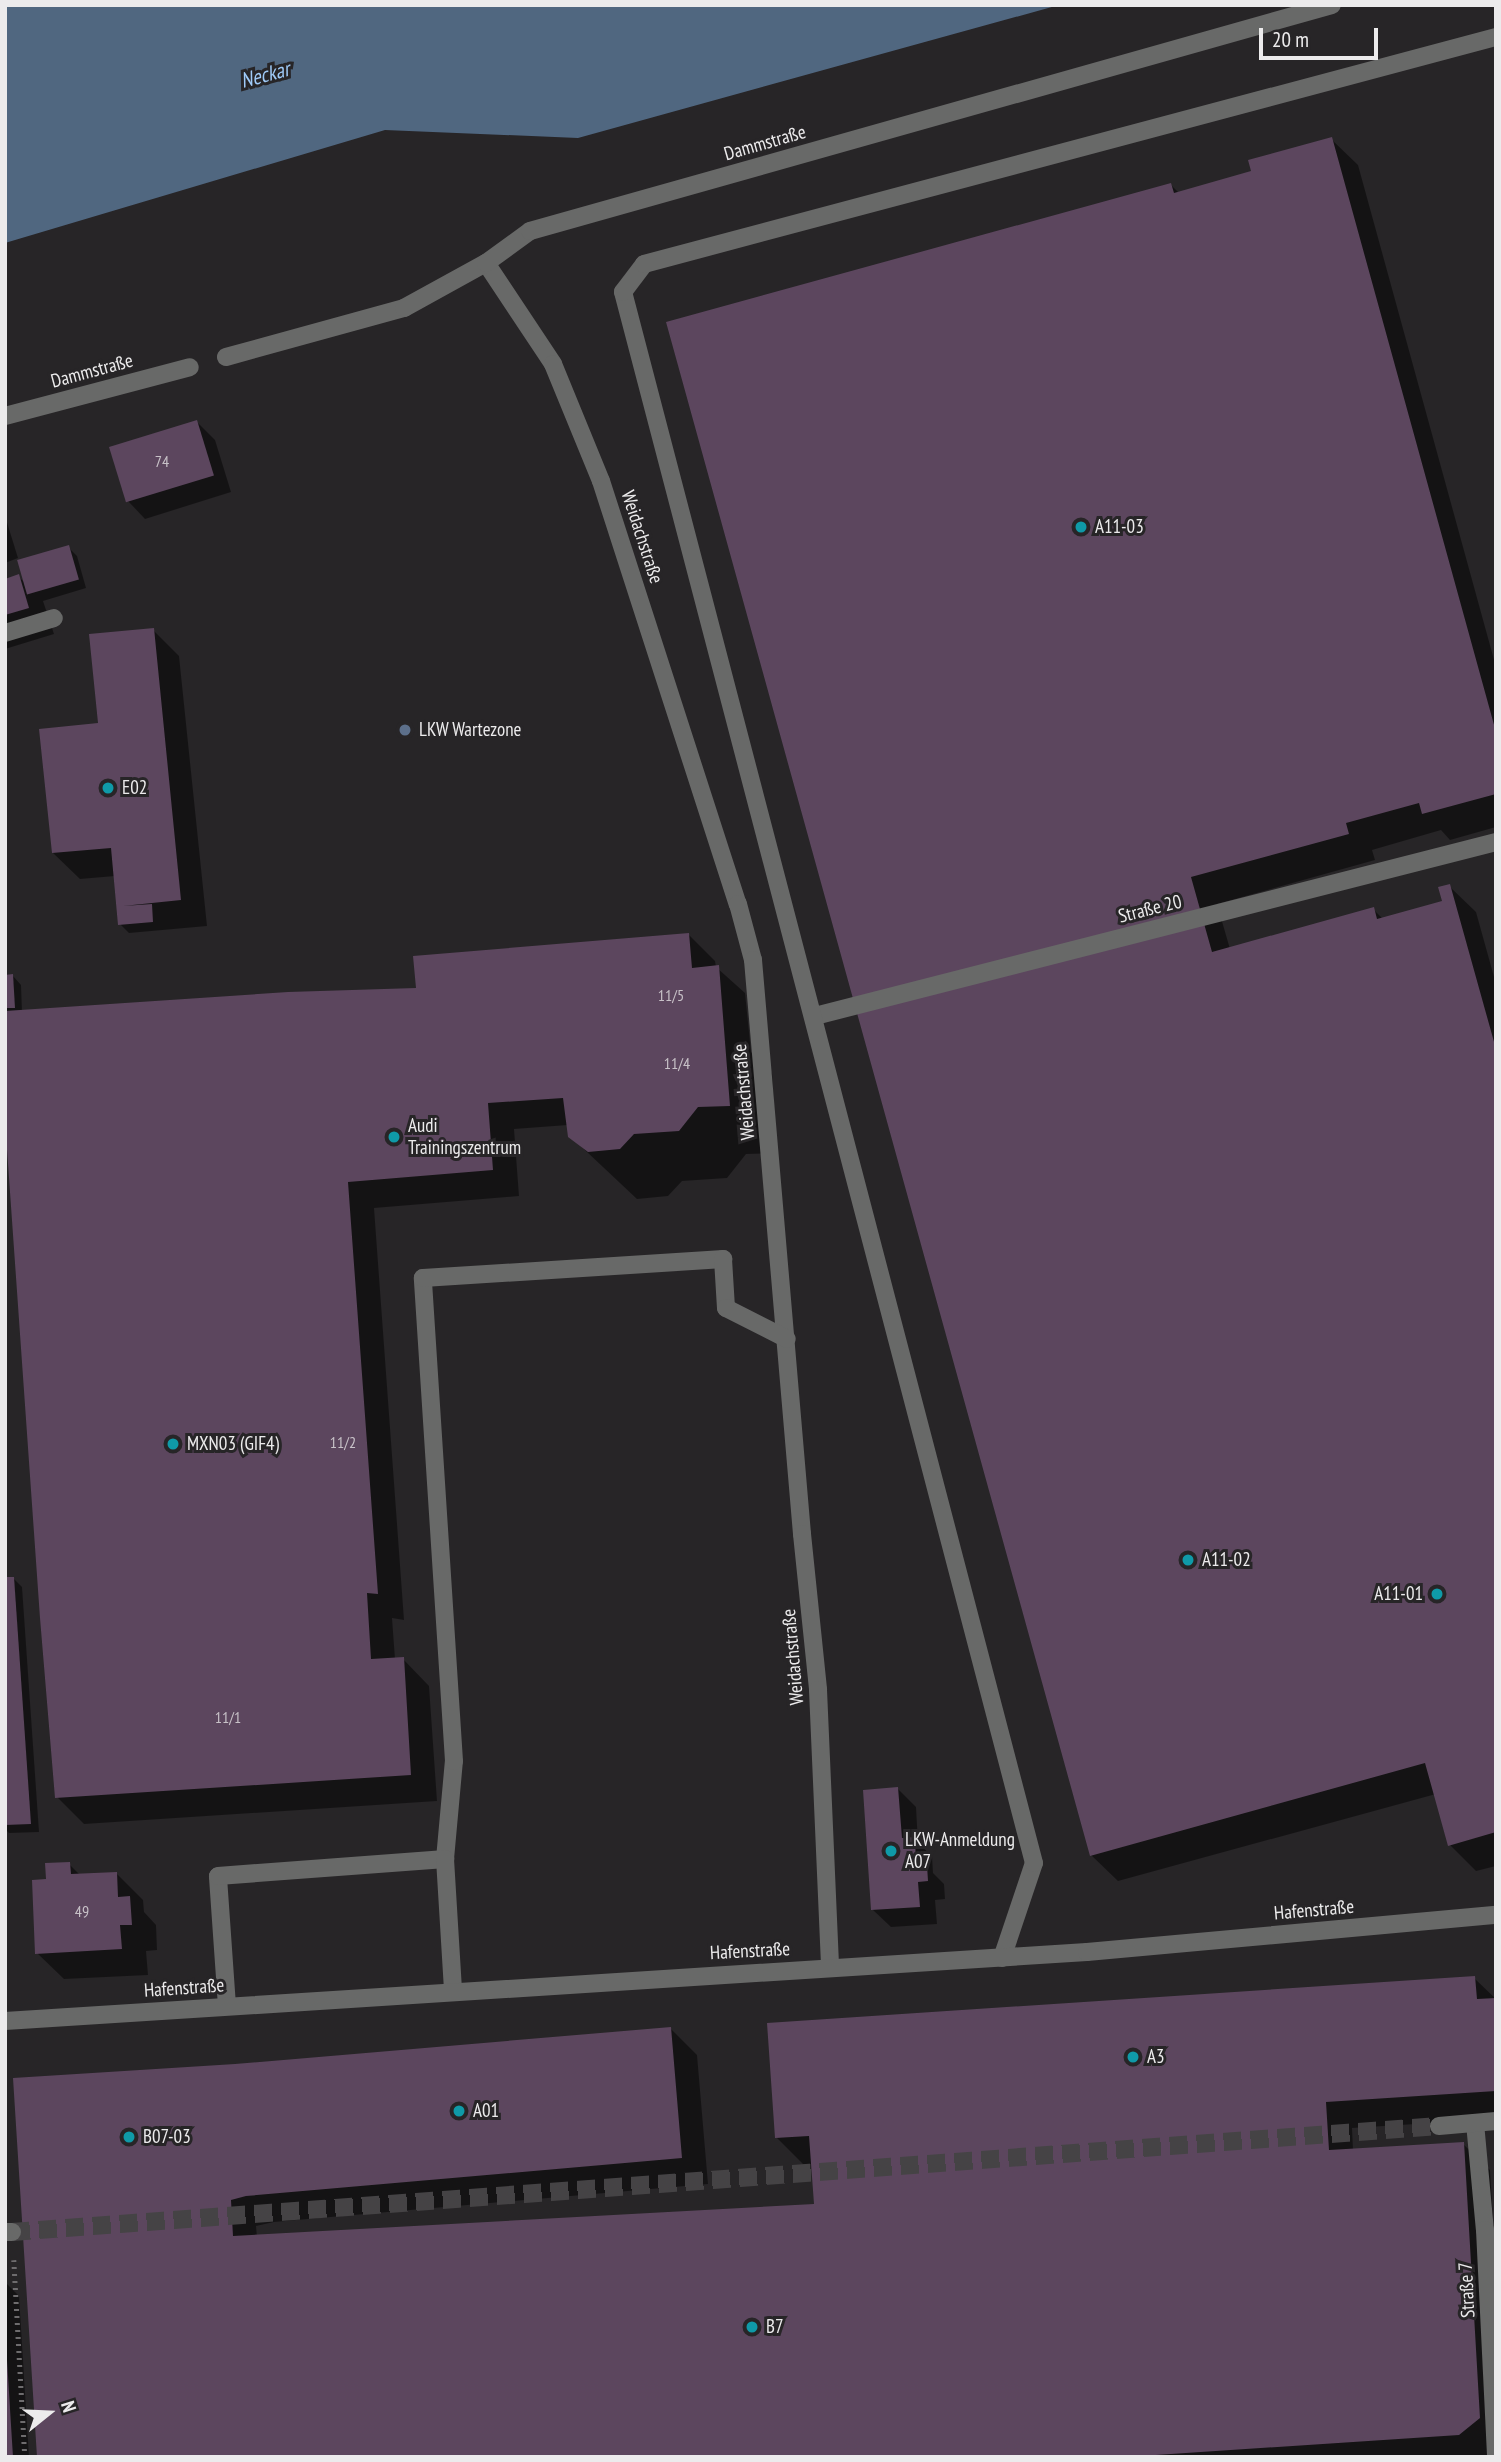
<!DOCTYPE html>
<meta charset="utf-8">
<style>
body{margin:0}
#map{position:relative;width:1501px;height:2462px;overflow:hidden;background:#272527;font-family:"PT Sans Narrow",sans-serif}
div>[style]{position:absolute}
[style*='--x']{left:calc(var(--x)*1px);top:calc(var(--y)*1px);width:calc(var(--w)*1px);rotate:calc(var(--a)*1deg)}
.water>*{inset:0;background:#506780}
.shadow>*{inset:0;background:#0007}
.building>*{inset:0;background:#5c465e;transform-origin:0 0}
.minor-tunnel>*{height:18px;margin-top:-9px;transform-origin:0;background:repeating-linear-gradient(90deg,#454345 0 18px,transparent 0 27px)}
.path>*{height:4.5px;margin-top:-2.25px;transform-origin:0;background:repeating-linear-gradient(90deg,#6e6c6e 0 2px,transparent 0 7px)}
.minor>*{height:18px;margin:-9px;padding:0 9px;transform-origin:9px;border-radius:9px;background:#686968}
.dots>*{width:19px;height:19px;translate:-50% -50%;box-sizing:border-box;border:4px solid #272527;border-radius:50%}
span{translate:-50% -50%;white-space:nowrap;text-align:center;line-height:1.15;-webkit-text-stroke:6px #272527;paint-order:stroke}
.number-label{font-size:16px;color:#c8c2c8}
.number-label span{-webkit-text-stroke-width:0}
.street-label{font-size:19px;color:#ecebec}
.poi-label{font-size:19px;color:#ecebec}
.left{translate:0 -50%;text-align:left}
.right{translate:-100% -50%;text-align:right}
.water-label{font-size:21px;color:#9fcaf7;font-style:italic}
.frame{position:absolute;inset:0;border:7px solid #ecebec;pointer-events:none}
.north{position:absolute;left:14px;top:2378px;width:70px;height:70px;-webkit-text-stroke:5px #272527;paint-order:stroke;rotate:72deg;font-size:19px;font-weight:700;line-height:28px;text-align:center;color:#ecebec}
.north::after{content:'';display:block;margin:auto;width:24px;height:32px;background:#ecebec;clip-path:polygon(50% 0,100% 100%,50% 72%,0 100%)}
.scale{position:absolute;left:1259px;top:28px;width:119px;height:32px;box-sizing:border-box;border:4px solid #ecebec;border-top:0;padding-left:9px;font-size:21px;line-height:24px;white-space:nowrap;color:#ecebec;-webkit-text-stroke:5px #272527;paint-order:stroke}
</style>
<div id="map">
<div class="water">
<i style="clip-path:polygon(5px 5px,1059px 5px,578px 138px,385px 130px,5px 243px)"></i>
</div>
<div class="shadow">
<i style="clip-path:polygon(1331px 139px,1358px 165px,1496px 667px,1496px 827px,1450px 840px,1441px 830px,1372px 850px,1375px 860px,1217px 904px,1230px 949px,1373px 909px,1383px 919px,1444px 902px,1449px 886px,1476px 912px,1496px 984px,1496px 1866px,1476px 1871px,1450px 1845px,1436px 1794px,1118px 1881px,1091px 1855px,1171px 185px,1179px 193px,1253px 173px)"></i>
<i style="clip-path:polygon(197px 422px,215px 440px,231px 492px,145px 519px,128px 501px)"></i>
<i style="clip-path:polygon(5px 516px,18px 558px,5px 563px)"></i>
<i style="clip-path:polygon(68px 547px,77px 556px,86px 588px,43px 601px,54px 634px,5px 649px,5px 580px,18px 576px,26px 584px)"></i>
<i style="clip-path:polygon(153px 630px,179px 656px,207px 926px,129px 933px,120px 924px,115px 876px,80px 879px,53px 853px,100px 725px)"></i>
<i style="clip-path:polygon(689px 935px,715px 961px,716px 967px,745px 993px,751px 1052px,772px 1073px,777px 1153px,746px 1154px,727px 1178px,682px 1181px,668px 1196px,637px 1199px,570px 1136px,568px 1125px,514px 1129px,519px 1196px,374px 1208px,404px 1620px,392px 1618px,395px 1659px,403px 1659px,429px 1686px,437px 1801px,84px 1824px,57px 1797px,5px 1096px,5px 976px,13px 976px,21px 985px,22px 1012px,418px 990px)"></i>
<i style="clip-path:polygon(5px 1579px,14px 1579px,22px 1587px,39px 1832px,9px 1833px,5px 1829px)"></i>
<i style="clip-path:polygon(898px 1789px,916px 1807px,918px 1843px,932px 1856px,933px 1873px,944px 1884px,945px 1899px,935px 1900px,937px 1924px,891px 1927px,873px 1910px)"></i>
<i style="clip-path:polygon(69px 1864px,81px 1876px,116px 1873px,143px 1900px,144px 1912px,156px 1925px,157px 1950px,146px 1951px,148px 1975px,64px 1979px,37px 1953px,48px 1880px)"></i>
<i style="clip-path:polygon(1474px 1978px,1496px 1999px,1496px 2119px,1352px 2128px,1353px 2150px,1463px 2144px,1490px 2170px,1496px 2268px,1496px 2453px,1491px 2457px,39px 2457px,235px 2066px,670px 2028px,697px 2055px,708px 2184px,274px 2222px,256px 2226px,257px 2237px,816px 2206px,813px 2164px,803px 2164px,777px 2138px)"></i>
<i style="clip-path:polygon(5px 2282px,19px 2296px,29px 2457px,5px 2457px)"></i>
</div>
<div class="building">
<i style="clip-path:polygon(1332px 137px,1496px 732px,1496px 794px,1422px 814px,1419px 803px,1346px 823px,1349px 834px,1191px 877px,1212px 952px,1374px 907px,1377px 919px,1442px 901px,1438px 887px,1450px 884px,1496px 1049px,1496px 1832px,1448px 1846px,1425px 1763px,1090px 1856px,666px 322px,1171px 183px,1174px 193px,1251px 171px,1248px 160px)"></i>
<i style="left:197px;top:420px;width:58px;height:92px;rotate:73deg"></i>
<i style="left:69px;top:545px;width:36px;height:54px;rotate:74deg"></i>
<i style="clip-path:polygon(19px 574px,29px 608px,5px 615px,5px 579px)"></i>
<i style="clip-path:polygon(154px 628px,181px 900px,123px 906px,152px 904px,153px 922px,118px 925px,111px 848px,52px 853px,39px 729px,98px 723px,89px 634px)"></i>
<i style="clip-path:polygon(689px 933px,692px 968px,719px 965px,730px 1106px,698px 1107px,679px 1131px,634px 1134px,620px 1149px,588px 1152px,568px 1137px,563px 1098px,488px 1103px,493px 1170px,348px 1182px,378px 1594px,367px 1593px,371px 1659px,404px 1657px,411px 1775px,55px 1798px,40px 1618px,5px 1121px,5px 1011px,288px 992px,416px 988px,413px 956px)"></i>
<i style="clip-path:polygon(13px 974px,15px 1008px,5px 1008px,5px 975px)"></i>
<i style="clip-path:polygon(5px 1577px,14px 1577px,31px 1824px,5px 1825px)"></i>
<i style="clip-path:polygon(898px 1787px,902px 1838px,915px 1837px,916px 1866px,927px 1865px,928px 1881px,918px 1882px,920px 1907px,871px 1910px,863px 1790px)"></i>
<i style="clip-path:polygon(70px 1862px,71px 1874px,117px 1872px,118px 1897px,130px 1896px,132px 1925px,120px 1925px,122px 1949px,35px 1954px,32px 1880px,46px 1879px,45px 1863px)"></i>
<i style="clip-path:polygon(1475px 1976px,1477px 1999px,1496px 1998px,1496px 2091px,1326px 2102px,1329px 2150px,1464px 2142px,1480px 2418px,1459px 2435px,1126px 2457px,37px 2457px,13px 2078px,235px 2064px,671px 2027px,682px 2158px,246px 2196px,231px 2200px,233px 2236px,814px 2204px,809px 2136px,775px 2138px,767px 2023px)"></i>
<i style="clip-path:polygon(5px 2360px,7px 2360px,13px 2457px,5px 2457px)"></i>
</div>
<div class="minor-tunnel">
<i style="--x:12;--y:2232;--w:1431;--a:-4.25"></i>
</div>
<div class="path">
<i style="--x:14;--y:2260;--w:197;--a:86.8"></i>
</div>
<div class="minor">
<i style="--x:486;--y:263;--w:121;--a:56.4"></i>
<i style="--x:553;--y:364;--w:126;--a:67.7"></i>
<i style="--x:601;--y:481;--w:445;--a:72.1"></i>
<i style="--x:738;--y:904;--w:58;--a:75"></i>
<i style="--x:753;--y:960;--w:576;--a:85.12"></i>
<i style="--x:802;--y:1534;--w:157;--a:84.1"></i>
<i style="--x:818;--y:1690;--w:278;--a:87.5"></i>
<i style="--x:226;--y:357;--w:185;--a:-15.4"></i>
<i style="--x:404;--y:308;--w:94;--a:-28.8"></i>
<i style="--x:486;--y:263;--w:54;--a:-36"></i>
<i style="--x:530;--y:231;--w:833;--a:-15.74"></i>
<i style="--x:5;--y:416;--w:191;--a:-14.8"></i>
<i style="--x:5;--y:633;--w:51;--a:-17"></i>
<i style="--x:815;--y:1016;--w:703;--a:-14.33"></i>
<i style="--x:445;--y:1859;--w:98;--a:-84.8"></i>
<i style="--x:454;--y:1761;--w:484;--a:-93.7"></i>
<i style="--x:423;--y:1278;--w:301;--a:-3.6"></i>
<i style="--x:723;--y:1259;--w:49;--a:86.5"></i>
<i style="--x:726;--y:1308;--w:68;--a:26.9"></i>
<i style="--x:1002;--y:1958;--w:100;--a:-71.4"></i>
<i style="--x:1034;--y:1863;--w:1624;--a:-104.66"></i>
<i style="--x:623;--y:292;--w:35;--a:-53"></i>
<i style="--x:644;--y:264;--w:882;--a:-14.92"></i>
<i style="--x:227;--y:2006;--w:130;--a:-94"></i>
<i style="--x:218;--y:1876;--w:228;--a:-4.3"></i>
<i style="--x:445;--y:1859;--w:131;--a:86.5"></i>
<i style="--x:5;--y:2021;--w:1084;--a:-3.65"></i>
<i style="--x:1087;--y:1952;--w:411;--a:-5.2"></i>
<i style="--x:1475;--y:2123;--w:107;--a:84.7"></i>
<i style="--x:1485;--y:2230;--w:226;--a:87.2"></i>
<i style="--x:1439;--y:2126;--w:57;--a:-5"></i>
<i style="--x:5;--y:2232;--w:7;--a:0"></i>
</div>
<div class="dots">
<i style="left:1081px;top:527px;background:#0f9aa8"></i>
<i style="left:405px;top:730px;background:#5c6f8a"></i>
<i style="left:108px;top:788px;background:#0f9aa8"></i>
<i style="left:394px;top:1137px;background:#0f9aa8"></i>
<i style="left:173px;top:1444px;background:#0f9aa8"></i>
<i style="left:1188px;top:1560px;background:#0f9aa8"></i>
<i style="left:1437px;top:1594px;background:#0f9aa8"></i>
<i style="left:891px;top:1851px;background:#0f9aa8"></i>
<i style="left:1133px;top:2057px;background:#0f9aa8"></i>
<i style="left:459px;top:2111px;background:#0f9aa8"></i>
<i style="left:129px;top:2137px;background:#0f9aa8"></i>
<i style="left:752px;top:2327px;background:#0f9aa8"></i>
</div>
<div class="number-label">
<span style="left:162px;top:461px">74</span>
<span style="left:671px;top:995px">11/5</span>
<span style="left:677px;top:1063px">11/4</span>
<span style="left:343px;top:1442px">11/2</span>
<span style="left:228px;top:1717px">11/1</span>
<span style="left:82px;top:1911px">49</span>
</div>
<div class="street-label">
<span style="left:765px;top:143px;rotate:-16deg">Dammstraße</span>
<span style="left:92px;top:371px;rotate:-15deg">Dammstraße</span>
<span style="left:642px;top:537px;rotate:72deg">Weidachstraße</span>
<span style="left:1150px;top:909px;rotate:-14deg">Straße 20</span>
<span style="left:744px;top:1092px;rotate:-95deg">Weidachstraße</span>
<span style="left:793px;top:1657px;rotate:-95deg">Weidachstraße</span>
<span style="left:1314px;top:1910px;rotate:-5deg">Hafenstraße</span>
<span style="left:750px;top:1951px;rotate:-3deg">Hafenstraße</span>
<span style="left:184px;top:1988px;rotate:-4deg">Hafenstraße</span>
<span style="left:1467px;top:2290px;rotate:-93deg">Straße 7</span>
</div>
<div class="poi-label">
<span class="left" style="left:1095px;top:527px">A11-03</span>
<span class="left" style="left:419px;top:730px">LKW Wartezone</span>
<span class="left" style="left:122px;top:788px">E02</span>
<span class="left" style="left:408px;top:1137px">Audi<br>Trainingszentrum</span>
<span class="left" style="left:187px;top:1444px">MXN03 (GIF4)</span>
<span class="left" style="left:1202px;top:1560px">A11-02</span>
<span class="right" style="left:1423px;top:1594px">A11-01</span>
<span class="left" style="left:905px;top:1851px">LKW-Anmeldung<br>A07</span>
<span class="left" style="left:1147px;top:2057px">A3</span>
<span class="left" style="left:473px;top:2111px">A01</span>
<span class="left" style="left:143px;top:2137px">B07-03</span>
<span class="left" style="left:766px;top:2327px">B7</span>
</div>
<div class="water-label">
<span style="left:265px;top:75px;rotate:-15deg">Neckar</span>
</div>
<div class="frame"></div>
<div class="north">N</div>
<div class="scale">20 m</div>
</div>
